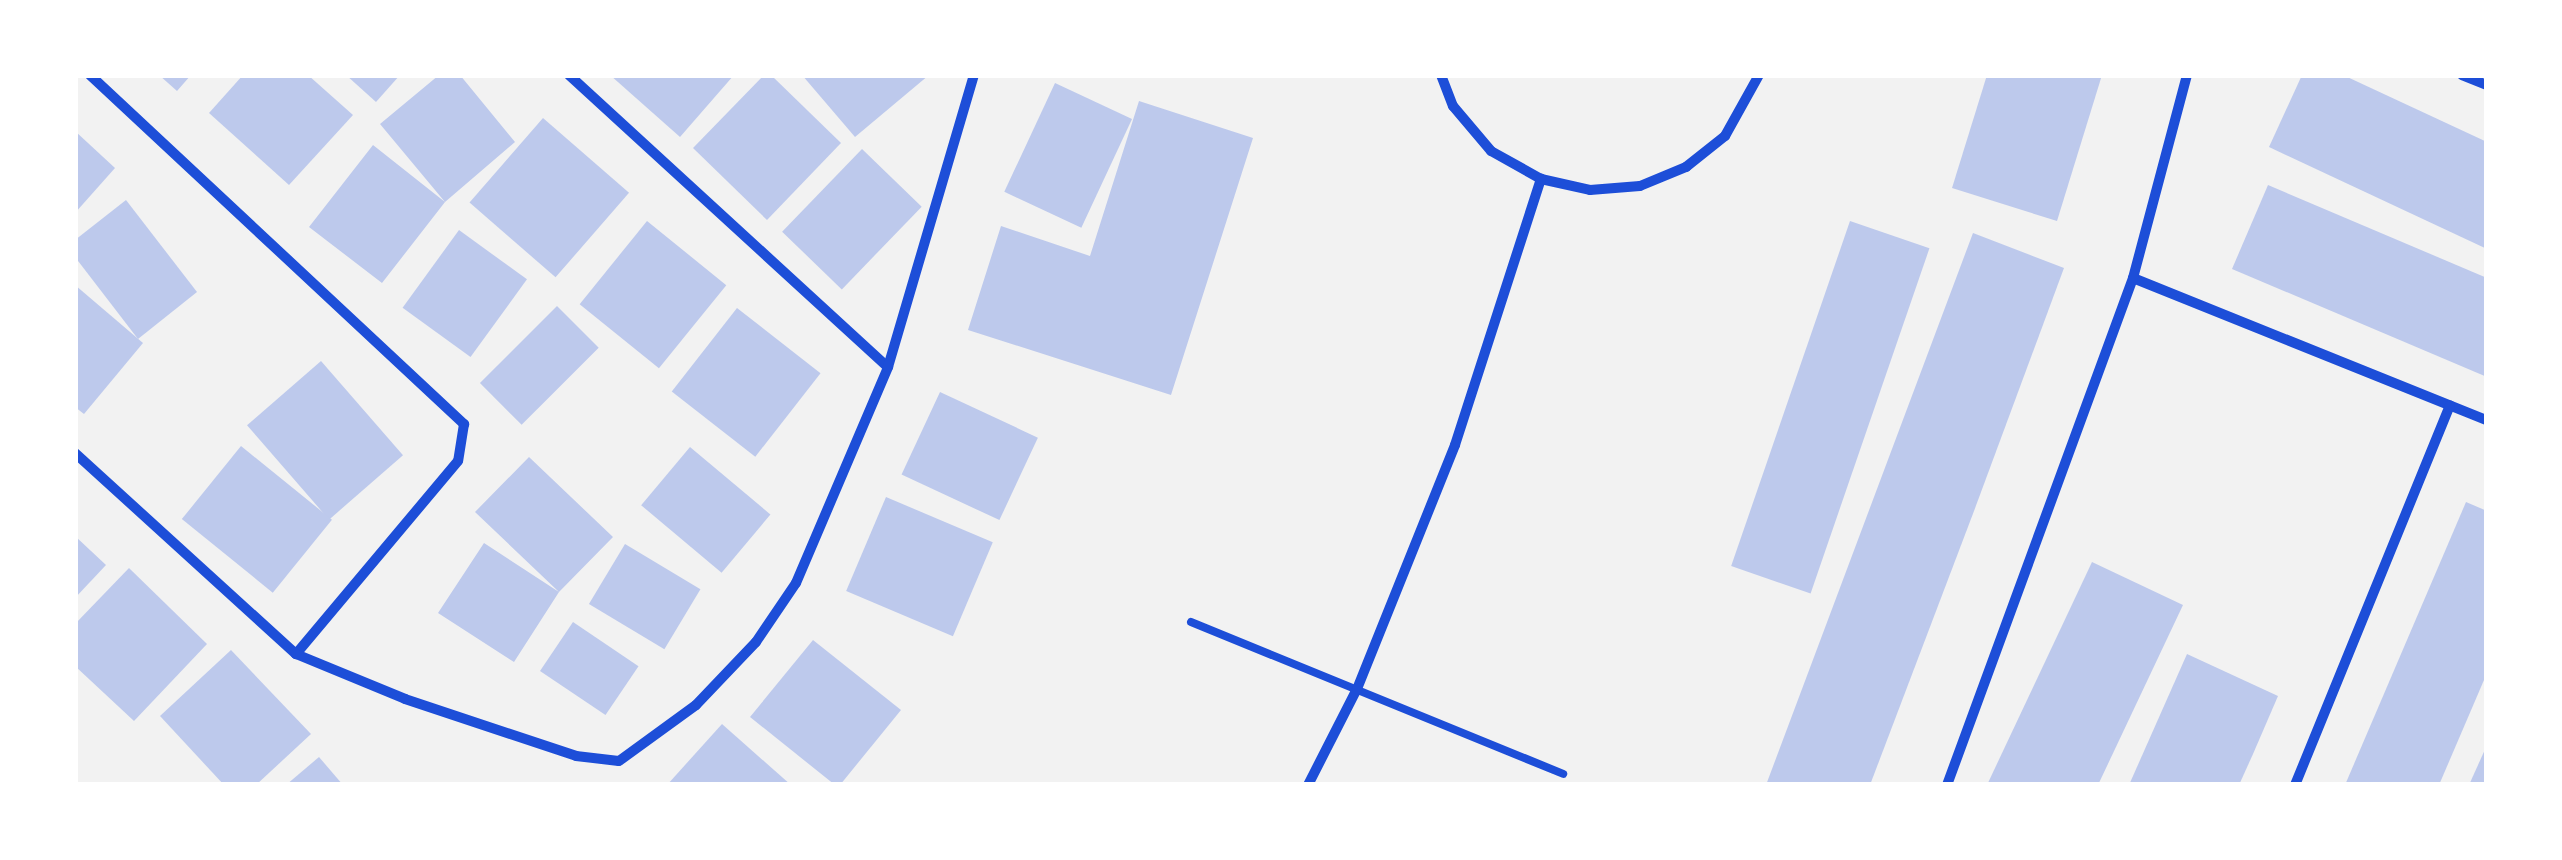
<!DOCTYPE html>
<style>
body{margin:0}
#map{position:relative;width:2562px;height:860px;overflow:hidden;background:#f2f2f2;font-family:Karla,sans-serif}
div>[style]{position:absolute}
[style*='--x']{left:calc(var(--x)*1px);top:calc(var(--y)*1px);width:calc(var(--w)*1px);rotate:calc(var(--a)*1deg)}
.building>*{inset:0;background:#bdc9ec;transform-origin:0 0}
.service>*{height:8px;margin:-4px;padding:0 4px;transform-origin:4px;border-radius:4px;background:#1d4ed8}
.minor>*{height:10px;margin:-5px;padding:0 5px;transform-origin:5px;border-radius:5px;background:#1d4ed8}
span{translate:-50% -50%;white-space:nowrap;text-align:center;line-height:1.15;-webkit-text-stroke:8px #fff;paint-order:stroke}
.frame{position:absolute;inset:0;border:78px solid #fff;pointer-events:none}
</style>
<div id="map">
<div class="building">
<i style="clip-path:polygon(159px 75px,191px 75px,177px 91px)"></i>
<i style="clip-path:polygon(243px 75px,308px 75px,353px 115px,289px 185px,209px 113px)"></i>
<i style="clip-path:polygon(346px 75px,400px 75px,376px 102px)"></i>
<i style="clip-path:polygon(439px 75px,460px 75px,515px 142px,445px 202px,382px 283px,309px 227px,373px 145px,445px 202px,380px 124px)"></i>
<i style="clip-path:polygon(610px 75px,734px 75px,680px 137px)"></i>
<i style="clip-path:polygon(764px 75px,771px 75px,841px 143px,767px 220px,693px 148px)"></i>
<i style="clip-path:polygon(802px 75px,929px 75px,855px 137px)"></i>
<i style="clip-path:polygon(1987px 75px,2102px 75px,2057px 221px,1952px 188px)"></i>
<i style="clip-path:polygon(2302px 75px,2343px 75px,2487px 142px,2487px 249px,2269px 147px)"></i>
<i style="left:1055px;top:83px;width:85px;height:120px;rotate:25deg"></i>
<i style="clip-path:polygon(1139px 101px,1253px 138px,1171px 395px,968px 330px,1001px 226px,1090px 256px)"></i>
<i style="left:543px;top:118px;width:114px;height:112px;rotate:41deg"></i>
<i style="clip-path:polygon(75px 131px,115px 168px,75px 213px)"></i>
<i style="left:862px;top:149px;width:83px;height:115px;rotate:44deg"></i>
<i style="clip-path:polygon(2268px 185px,2487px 278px,2487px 377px,2232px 269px)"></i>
<i style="clip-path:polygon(126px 200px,197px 292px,138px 339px,75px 257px,75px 240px)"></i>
<i style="left:647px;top:221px;width:102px;height:107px;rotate:39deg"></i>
<i style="left:1850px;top:221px;width:84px;height:365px;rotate:19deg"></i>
<i style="left:459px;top:230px;width:84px;height:96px;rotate:36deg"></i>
<i style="clip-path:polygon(1973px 233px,2064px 268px,1974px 511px,1870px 785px,1766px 785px)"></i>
<i style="clip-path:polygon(75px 285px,143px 343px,84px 414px,75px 407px)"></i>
<i style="left:557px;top:306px;width:59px;height:109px;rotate:45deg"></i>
<i style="left:737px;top:308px;width:106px;height:106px;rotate:38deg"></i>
<i style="left:321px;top:361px;width:125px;height:98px;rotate:49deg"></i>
<i style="left:940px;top:392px;width:108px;height:91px;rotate:25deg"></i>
<i style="left:241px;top:446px;width:117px;height:94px;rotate:39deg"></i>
<i style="left:690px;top:447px;width:105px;height:76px;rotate:40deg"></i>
<i style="clip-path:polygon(529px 457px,613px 537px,559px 592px,514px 662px,438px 613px,484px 543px,559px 592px,475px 512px)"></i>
<i style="left:886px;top:497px;width:116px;height:102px;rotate:23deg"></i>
<i style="clip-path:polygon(2466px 502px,2487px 511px,2487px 673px,2439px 785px,2345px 785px)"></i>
<i style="clip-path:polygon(75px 536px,106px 565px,75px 598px)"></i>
<i style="left:625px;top:544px;width:88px;height:70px;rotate:31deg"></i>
<i style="clip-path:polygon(2092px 562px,2183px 605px,2098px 785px,1987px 785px)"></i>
<i style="clip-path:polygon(129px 568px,207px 644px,134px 721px,75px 666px,75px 624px)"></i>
<i style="left:573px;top:622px;width:79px;height:59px;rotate:34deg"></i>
<i style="clip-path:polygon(813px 640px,901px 710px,840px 785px,835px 785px,750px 717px)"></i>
<i style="clip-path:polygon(231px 650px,311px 734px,256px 785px,224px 785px,160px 716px)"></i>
<i style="clip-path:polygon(2187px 654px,2278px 696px,2253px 754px,2239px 785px,2129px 785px)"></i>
<i style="clip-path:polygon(722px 724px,791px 785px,667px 785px)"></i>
<i style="clip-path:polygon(2487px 745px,2487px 785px,2469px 785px)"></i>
<i style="clip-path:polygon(319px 757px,343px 785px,286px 785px)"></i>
</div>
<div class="service">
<i style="--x:1191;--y:622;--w:402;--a:22.2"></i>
</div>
<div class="minor">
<i style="--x:90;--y:75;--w:512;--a:43.02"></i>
<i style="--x:464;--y:424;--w:37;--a:99"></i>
<i style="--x:458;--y:461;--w:252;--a:130"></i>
<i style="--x:569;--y:75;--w:432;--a:42.5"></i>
<i style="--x:1441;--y:75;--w:33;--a:69"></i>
<i style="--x:1453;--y:106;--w:59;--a:49.8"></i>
<i style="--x:1491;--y:151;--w:57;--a:29.2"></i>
<i style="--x:1541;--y:179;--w:50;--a:12.7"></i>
<i style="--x:1590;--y:190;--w:50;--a:-4.6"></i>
<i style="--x:1640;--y:186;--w:50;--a:-22.4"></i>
<i style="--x:1686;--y:167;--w:50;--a:-38.5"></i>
<i style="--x:1725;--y:136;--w:70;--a:-60.9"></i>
<i style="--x:2462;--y:75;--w:27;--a:22"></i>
<i style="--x:2133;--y:278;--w:381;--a:21.9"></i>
<i style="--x:75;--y:453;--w:299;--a:42.3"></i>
<i style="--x:296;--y:654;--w:118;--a:22.4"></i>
<i style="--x:405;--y:699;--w:180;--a:18.4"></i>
<i style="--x:576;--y:756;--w:43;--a:6.6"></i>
<i style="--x:619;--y:761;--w:95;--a:-36"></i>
<i style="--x:696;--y:705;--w:87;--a:-46.4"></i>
<i style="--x:756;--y:642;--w:71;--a:-55.9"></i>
<i style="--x:796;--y:583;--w:235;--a:-66.9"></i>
<i style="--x:888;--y:367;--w:304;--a:-73.6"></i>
<i style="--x:1308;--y:785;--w:108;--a:-63"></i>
<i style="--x:1357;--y:689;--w:263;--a:-68.1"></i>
<i style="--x:1455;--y:445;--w:280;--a:-72.1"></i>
<i style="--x:1947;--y:785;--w:540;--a:-69.85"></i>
<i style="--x:2133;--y:278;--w:210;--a:-75.1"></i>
<i style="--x:2295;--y:785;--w:410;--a:-67.8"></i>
</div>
<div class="frame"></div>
</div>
